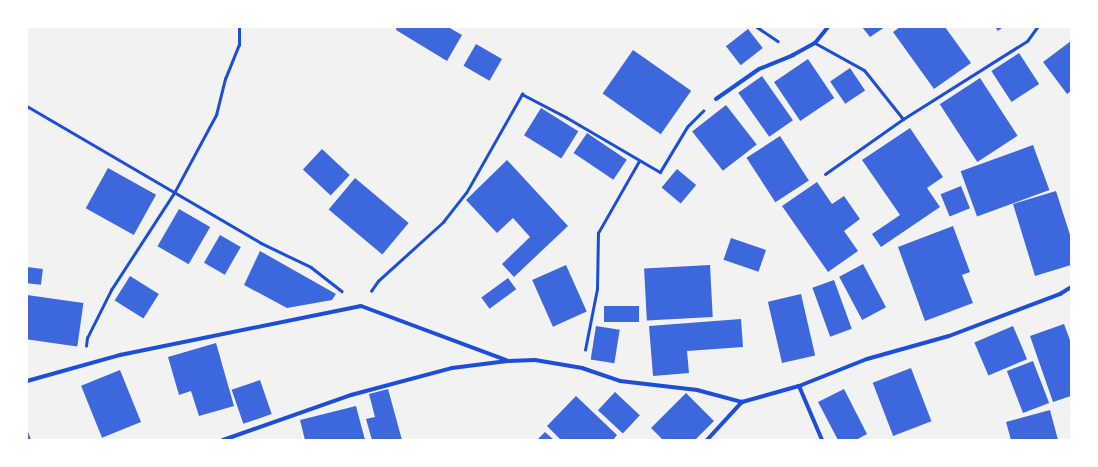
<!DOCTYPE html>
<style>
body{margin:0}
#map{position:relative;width:1098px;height:467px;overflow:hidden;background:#f2f2f2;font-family:"Fira Sans Condensed",sans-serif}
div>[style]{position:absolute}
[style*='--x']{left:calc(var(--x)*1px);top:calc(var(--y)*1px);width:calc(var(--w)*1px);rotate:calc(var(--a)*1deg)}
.building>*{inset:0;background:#3d67dc;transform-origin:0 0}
.path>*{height:2.5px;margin:-1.25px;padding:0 1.25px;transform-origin:1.25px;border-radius:1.25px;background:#1d4ed8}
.service>*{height:3px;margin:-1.5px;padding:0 1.5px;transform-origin:1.5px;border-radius:1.5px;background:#1d4ed8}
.minor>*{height:4px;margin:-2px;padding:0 2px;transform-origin:2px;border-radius:2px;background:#1d4ed8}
span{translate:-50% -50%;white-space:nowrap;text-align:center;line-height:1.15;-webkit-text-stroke:3.5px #fff;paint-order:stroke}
.frame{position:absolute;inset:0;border:28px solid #fff;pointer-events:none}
</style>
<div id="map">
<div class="building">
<i style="clip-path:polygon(397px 27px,448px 27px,462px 35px,447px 61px,396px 30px)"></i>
<i style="clip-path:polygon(862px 27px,885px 27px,870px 37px)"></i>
<i style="clip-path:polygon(900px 27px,945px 27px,971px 63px,934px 89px,893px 32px)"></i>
<i style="clip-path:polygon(995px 27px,1003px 27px,998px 31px)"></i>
<i style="left:748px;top:29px;width:24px;height:28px;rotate:52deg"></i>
<i style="clip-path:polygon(1071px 41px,1071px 91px,1067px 94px,1043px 62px)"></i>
<i style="left:476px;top:44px;width:30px;height:25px;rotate:30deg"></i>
<i style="left:633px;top:50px;width:71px;height:53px;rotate:35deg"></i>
<i style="left:1019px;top:53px;width:37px;height:33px;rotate:57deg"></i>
<i style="left:808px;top:59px;width:47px;height:41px;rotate:56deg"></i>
<i style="left:850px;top:68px;width:27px;height:24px;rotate:56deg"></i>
<i style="left:762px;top:76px;width:54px;height:29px;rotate:55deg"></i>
<i style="left:980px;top:78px;width:69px;height:48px;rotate:57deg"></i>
<i style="left:726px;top:105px;width:50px;height:43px;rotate:52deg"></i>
<i style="left:541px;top:108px;width:44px;height:32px;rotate:32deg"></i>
<i style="clip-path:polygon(910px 128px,943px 177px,927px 188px,940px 207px,881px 247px,872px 234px,900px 215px,862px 160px)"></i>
<i style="left:587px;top:133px;width:48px;height:24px;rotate:34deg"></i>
<i style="left:780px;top:136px;width:53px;height:40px;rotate:57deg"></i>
<i style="left:1033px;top:145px;width:48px;height:77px;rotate:70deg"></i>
<i style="left:322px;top:149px;width:38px;height:28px;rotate:43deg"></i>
<i style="clip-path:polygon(507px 160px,568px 226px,514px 277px,502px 264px,530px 237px,513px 218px,497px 233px,466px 200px)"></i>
<i style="left:108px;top:168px;width:55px;height:46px;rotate:29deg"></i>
<i style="left:677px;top:169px;width:25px;height:24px;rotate:40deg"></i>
<i style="left:355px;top:178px;width:70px;height:41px;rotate:40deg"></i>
<i style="clip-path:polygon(817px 182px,832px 204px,844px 196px,860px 219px,844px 231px,858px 251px,828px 272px,782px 206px)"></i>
<i style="left:961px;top:186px;width:24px;height:22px;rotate:68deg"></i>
<i style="clip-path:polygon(1056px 191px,1071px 238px,1071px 265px,1035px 276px,1013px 204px)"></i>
<i style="left:179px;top:209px;width:36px;height:43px;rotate:30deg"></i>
<i style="clip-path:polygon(953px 226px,970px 272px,962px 275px,973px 303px,925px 321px,898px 247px)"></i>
<i style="left:220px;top:235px;width:24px;height:32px;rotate:30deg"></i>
<i style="left:731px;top:238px;width:37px;height:23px;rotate:19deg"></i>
<i style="clip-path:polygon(260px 251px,336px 294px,332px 300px,287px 308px,244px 285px)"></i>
<i style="left:863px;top:264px;width:49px;height:27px;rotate:62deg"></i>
<i style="left:566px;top:265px;width:51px;height:37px;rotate:66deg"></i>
<i style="left:710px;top:265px;width:52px;height:66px;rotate:87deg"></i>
<i style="left:27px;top:267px;width:16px;height:16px;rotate:7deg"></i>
<i style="left:130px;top:276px;width:34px;height:29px;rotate:32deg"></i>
<i style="left:508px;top:278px;width:14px;height:33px;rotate:54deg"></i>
<i style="left:834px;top:280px;width:52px;height:23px;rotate:70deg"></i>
<i style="left:801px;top:294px;width:63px;height:34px;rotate:77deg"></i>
<i style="left:27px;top:295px;width:57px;height:44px;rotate:8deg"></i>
<i style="left:604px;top:306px;width:35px;height:16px"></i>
<i style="clip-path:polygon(741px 319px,743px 347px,687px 351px,689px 373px,653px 376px,649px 326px)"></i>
<i style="clip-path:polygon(1064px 324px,1071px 343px,1071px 396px,1053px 402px,1030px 336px)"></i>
<i style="left:596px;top:326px;width:24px;height:34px;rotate:9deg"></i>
<i style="left:1013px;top:326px;width:36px;height:42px;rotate:67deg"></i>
<i style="clip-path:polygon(216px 343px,234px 406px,199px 416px,191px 391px,179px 395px,168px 357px)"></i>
<i style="left:1033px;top:361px;width:45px;height:28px;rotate:69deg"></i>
<i style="left:911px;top:368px;width:57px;height:41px;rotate:69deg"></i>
<i style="left:120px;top:370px;width:56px;height:42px;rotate:68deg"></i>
<i style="left:260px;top:380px;width:36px;height:30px;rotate:71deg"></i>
<i style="clip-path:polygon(388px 389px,402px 440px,372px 440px,366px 419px,375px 417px,369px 394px)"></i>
<i style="clip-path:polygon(844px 389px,867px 434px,856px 440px,838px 440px,818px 402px)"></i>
<i style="left:615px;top:392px;width:34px;height:25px;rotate:43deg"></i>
<i style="clip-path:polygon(686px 393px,714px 421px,695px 440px,663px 440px,651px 428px)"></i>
<i style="clip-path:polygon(576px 396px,617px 435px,613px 440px,561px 440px,547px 426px)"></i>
<i style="clip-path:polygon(356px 406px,365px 440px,305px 440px,300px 420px)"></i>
<i style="clip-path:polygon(1050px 410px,1058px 440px,1011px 440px,1006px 422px)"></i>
<i style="clip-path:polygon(27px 429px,31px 440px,27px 440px)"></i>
<i style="clip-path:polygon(545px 432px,554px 440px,537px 440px)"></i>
</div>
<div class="path">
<i style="--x:757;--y:27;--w:25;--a:34"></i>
<i style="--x:27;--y:106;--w:271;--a:30.3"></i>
<i style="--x:261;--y:243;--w:55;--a:25.6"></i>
<i style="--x:311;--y:267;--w:39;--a:38"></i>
<i style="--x:371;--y:291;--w:12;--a:-55"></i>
<i style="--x:378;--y:281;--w:88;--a:-42.2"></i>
<i style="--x:443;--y:222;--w:37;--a:-52"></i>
<i style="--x:466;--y:193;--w:114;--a:-60.5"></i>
<i style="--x:522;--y:94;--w:50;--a:27.6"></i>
<i style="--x:566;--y:117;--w:109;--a:30.3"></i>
<i style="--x:660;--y:172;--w:52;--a:-59"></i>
<i style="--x:687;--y:127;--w:23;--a:-45"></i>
<i style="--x:86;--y:346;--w:8;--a:-83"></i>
<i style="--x:87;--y:338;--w:54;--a:-63.4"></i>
<i style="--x:111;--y:290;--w:116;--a:-57"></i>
<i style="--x:174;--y:193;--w:89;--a:-61.7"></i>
<i style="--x:216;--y:115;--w:37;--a:-76"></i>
<i style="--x:225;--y:79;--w:37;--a:-68"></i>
<i style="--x:239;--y:45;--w:18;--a:-90"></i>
<i style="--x:585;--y:350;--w:62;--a:-78.9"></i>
<i style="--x:597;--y:289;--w:56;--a:-89"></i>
<i style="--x:598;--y:233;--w:83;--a:-60.3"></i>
</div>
<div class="service">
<i style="--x:815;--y:43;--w:56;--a:28.9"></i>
<i style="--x:864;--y:70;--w:63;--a:51.5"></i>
<i style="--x:825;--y:174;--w:95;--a:-35.2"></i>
<i style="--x:903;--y:119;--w:146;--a:-32.2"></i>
<i style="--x:1027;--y:41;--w:17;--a:-54"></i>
</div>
<div class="minor">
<i style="--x:716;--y:99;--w:52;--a:-34.9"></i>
<i style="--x:759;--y:69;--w:37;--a:-22"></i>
<i style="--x:793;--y:55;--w:25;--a:-29"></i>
<i style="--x:815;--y:43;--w:21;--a:-51"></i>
<i style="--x:27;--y:381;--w:97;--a:-15.6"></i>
<i style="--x:120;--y:355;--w:246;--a:-11.5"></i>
<i style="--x:361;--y:306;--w:155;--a:20.4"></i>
<i style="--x:799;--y:386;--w:59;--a:66.9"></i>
<i style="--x:223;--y:440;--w:136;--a:-19.4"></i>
<i style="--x:351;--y:395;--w:105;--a:-15"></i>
<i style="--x:452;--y:368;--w:56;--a:-7.1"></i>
<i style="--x:508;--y:361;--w:27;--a:-2"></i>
<i style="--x:535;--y:360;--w:48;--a:9.7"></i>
<i style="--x:582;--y:368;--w:40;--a:18.9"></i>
<i style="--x:620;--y:381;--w:78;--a:6.7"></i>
<i style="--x:697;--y:390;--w:47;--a:14.9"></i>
<i style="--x:742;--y:402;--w:59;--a:-15.7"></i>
<i style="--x:799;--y:386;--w:73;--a:-21.7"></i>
<i style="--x:867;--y:359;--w:85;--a:-15.7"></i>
<i style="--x:949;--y:336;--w:119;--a:-20.7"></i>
<i style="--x:1060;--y:294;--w:13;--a:-32"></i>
<i style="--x:707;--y:440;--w:52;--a:-47.4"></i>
</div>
<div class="frame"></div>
</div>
